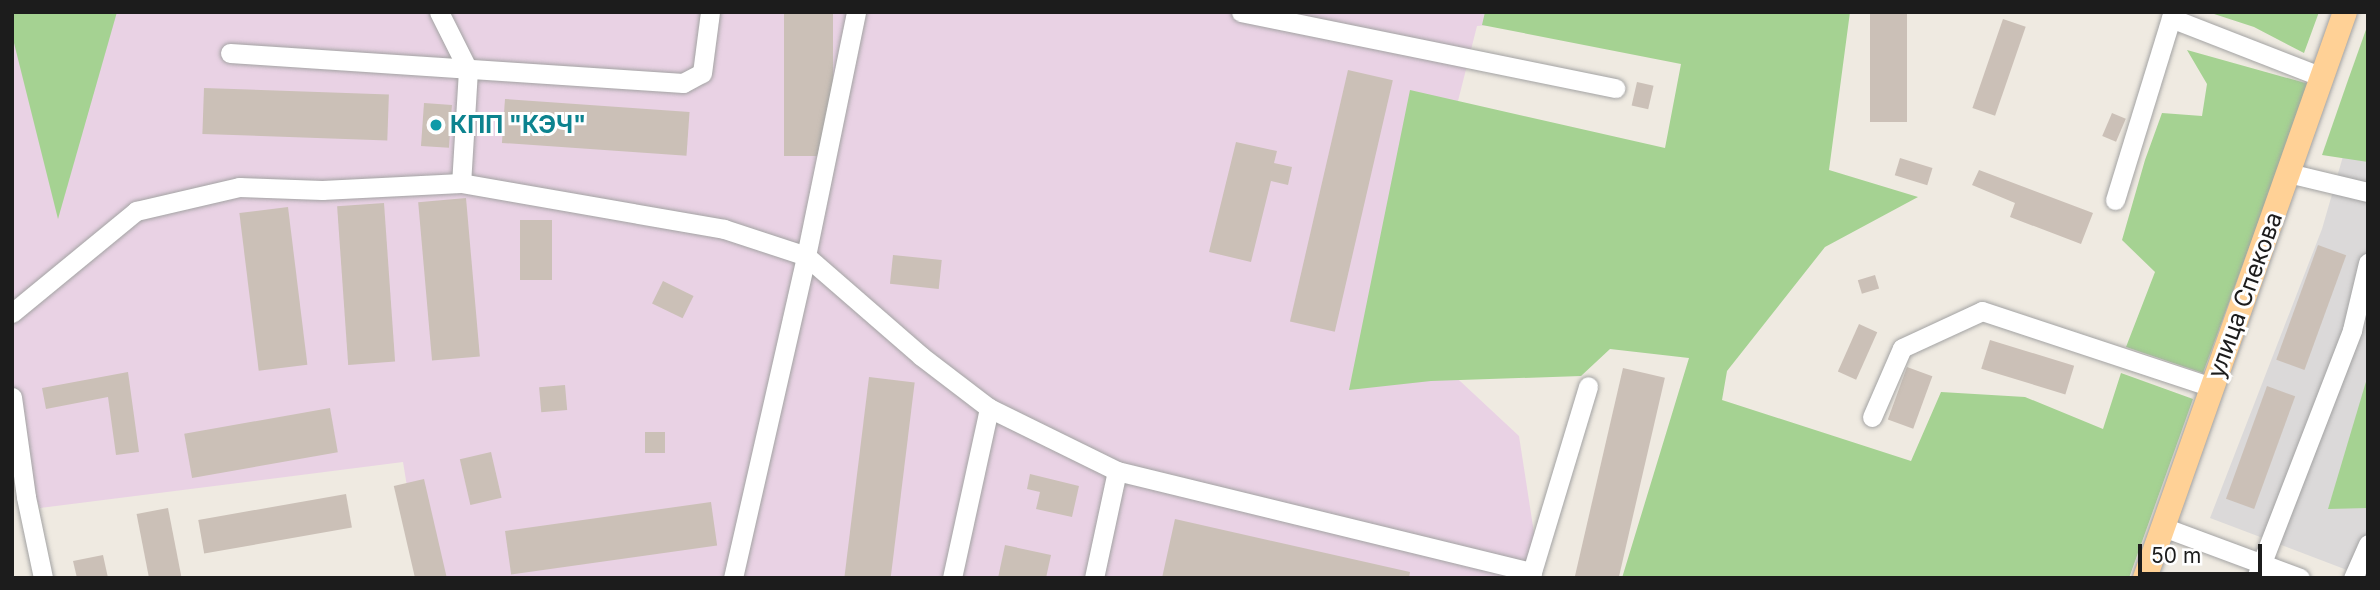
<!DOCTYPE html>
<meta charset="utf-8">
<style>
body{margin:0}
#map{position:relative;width:2380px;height:590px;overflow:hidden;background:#efeae1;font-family:Inter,sans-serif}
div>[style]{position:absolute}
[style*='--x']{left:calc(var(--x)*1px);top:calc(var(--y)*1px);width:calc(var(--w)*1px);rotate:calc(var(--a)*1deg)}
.residential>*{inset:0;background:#dbd9d9}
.industrial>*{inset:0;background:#e9d2e4}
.forest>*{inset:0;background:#a5d292}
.building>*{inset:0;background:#cbc0b7;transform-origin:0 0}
.roads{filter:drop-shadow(0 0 2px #a3a3a3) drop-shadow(0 0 2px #a3a3a3)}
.minor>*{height:19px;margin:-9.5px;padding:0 9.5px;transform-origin:9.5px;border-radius:9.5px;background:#fff}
.major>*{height:24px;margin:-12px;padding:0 12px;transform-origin:12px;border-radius:12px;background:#ffd196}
.dots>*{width:19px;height:19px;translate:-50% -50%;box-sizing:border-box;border:4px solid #fff;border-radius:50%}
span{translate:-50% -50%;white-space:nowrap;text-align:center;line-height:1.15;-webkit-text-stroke:6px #fff;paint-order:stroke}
.culture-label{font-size:24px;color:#0d838f;font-weight:700}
.left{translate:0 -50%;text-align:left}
.street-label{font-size:24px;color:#1c1c1c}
.frame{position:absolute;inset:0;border:14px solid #1c1c1c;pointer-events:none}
.scale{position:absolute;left:2138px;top:544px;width:124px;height:32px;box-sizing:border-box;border:4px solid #1c1c1c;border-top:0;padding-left:9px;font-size:21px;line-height:24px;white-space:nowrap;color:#1c1c1c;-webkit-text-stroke:5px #fff;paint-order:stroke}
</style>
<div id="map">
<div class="residential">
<i style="clip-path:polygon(2348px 139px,2368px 146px,2368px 578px,2210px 518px,2322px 229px)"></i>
</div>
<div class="industrial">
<i style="clip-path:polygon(12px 12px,1660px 12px,1477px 26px,1401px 326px,1519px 436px,1541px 578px,422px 578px,403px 462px,40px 508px,12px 442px)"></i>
</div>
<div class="forest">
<i style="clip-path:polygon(12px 12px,117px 12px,58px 219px,12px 35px)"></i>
<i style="clip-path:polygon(1485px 12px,1850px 12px,1829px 170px,1918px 197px,1825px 247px,1727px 371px,1722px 400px,1911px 461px,1941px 392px,2025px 397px,2103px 429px,2121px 373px,2193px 399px,2129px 578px,1622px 578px,1689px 358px,1610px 349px,1581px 376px,1431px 381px,1349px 390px,1410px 90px,1665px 148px,1681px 64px,1482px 25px)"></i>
<i style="clip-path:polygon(2208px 12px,2319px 12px,2304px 53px,2254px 27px)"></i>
<i style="clip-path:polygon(2368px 24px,2368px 162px,2322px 155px,2347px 83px)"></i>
<i style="clip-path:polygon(2187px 50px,2309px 84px,2203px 373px,2126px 347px,2155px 272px,2122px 240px,2145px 160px,2162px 113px,2202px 116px,2207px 84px)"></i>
<i style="clip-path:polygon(2368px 375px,2368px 508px,2328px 509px)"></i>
</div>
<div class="building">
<i style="left:784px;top:12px;width:49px;height:144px"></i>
<i style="left:1870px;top:12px;width:37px;height:110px"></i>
<i style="left:2003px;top:19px;width:24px;height:94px;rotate:19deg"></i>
<i style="left:1348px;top:70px;width:46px;height:258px;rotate:13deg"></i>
<i style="left:1637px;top:82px;width:17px;height:24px;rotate:13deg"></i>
<i style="left:204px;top:88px;width:185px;height:46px;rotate:2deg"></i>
<i style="left:505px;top:99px;width:185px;height:44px;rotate:4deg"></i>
<i style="left:424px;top:103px;width:28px;height:43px;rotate:4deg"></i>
<i style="left:2112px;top:113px;width:15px;height:25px;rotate:23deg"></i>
<i style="clip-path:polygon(1236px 142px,1277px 151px,1274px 163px,1292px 167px,1288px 185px,1271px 181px,1251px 262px,1209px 252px)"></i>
<i style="left:1900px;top:158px;width:34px;height:18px;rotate:17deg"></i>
<i style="clip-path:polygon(1979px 170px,2093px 213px,2081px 244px,2010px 217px,2015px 203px,1972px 185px)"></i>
<i style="left:466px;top:198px;width:159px;height:48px;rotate:85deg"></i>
<i style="left:384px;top:203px;width:159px;height:47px;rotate:86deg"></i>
<i style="left:288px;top:207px;width:159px;height:49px;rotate:83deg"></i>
<i style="left:520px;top:220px;width:32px;height:60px"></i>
<i style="left:2318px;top:245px;width:30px;height:122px;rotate:20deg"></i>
<i style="left:893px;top:255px;width:49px;height:29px;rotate:6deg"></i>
<i style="left:1875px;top:275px;width:14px;height:18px;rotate:73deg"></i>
<i style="left:663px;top:281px;width:34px;height:25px;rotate:26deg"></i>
<i style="left:1859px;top:324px;width:20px;height:52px;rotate:24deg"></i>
<i style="left:1990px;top:340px;width:88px;height:30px;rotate:17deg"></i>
<i style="left:1907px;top:367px;width:27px;height:56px;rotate:20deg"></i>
<i style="left:1623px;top:368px;width:43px;height:216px;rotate:13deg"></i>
<i style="clip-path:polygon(128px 372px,139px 452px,116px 455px,108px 397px,46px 409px,42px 388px)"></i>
<i style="left:869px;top:377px;width:46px;height:203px;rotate:7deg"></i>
<i style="left:565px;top:385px;width:25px;height:26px;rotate:85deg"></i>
<i style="left:2267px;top:386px;width:30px;height:120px;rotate:20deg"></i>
<i style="left:330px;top:408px;width:45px;height:148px;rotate:80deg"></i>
<i style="left:645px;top:432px;width:20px;height:21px"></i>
<i style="left:491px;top:452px;width:47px;height:32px;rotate:77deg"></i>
<i style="clip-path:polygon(1030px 474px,1079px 486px,1072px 517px,1036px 509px,1040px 492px,1027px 489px)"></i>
<i style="left:424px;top:479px;width:101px;height:31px;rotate:77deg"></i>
<i style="left:346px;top:494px;width:34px;height:150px;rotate:80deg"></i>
<i style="left:711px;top:502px;width:44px;height:208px;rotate:82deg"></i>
<i style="left:168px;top:508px;width:71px;height:32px;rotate:79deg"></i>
<i style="clip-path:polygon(1175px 519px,1410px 572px,1409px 578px,1162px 578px)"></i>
<i style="clip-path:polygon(1005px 545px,1051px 555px,1046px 578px,998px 578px)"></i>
<i style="clip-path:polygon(103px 555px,108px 578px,77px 578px,73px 561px)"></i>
</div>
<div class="roads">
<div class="minor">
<i style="--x:439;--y:12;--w:65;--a:63.4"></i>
<i style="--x:468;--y:70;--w:113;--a:93.5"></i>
<i style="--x:1241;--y:12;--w:382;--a:11.5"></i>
<i style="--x:2171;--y:18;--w:162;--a:21.3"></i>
<i style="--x:230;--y:53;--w:454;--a:3.8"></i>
<i style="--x:683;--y:83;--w:21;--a:-28"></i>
<i style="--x:702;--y:73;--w:62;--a:-82.5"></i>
<i style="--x:2288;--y:173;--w:82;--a:13.4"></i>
<i style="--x:2115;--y:200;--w:197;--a:-72.9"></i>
<i style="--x:12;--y:313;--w:161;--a:-39.4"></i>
<i style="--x:136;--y:211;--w:106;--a:-13.1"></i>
<i style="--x:239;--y:187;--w:83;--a:2.1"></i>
<i style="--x:322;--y:190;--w:139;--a:-2.9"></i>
<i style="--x:461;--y:183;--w:267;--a:9.9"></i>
<i style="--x:724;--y:229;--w:86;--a:18.2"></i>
<i style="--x:806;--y:256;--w:152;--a:41"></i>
<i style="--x:921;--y:356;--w:86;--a:37.4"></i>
<i style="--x:989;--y:408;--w:143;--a:26.2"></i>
<i style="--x:1117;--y:471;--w:427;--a:13.7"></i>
<i style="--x:12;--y:397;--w:101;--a:82"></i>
<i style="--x:26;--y:497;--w:83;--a:78.1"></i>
<i style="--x:1872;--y:417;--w:75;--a:-66.5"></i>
<i style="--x:1902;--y:348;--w:88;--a:-24.8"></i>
<i style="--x:1982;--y:311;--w:242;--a:18.3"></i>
<i style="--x:2163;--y:527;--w:146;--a:20.4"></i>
<i style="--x:733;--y:578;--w:330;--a:-77.2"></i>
<i style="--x:806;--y:256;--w:249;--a:-78.4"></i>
<i style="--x:952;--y:578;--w:174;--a:-77.7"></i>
<i style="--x:1094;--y:578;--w:109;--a:-77.9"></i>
<i style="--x:1527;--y:578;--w:8;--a:-50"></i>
<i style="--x:1532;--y:572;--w:194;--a:-73.2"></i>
<i style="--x:2256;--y:578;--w:266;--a:-68.8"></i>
<i style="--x:2352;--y:330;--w:69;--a:-76.6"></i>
<i style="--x:2353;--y:578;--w:37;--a:-66"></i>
</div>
<div class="major">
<i style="--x:2145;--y:578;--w:600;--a:-70.54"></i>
</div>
</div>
<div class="dots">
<i style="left:436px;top:125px;background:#0f9aa8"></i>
</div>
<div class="culture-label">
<span class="left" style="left:450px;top:125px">КПП "КЭЧ"</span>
</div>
<div class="street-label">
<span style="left:2245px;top:295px;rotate:-70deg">улица Спекова</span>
</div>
<div class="frame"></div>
<div class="scale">50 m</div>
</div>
